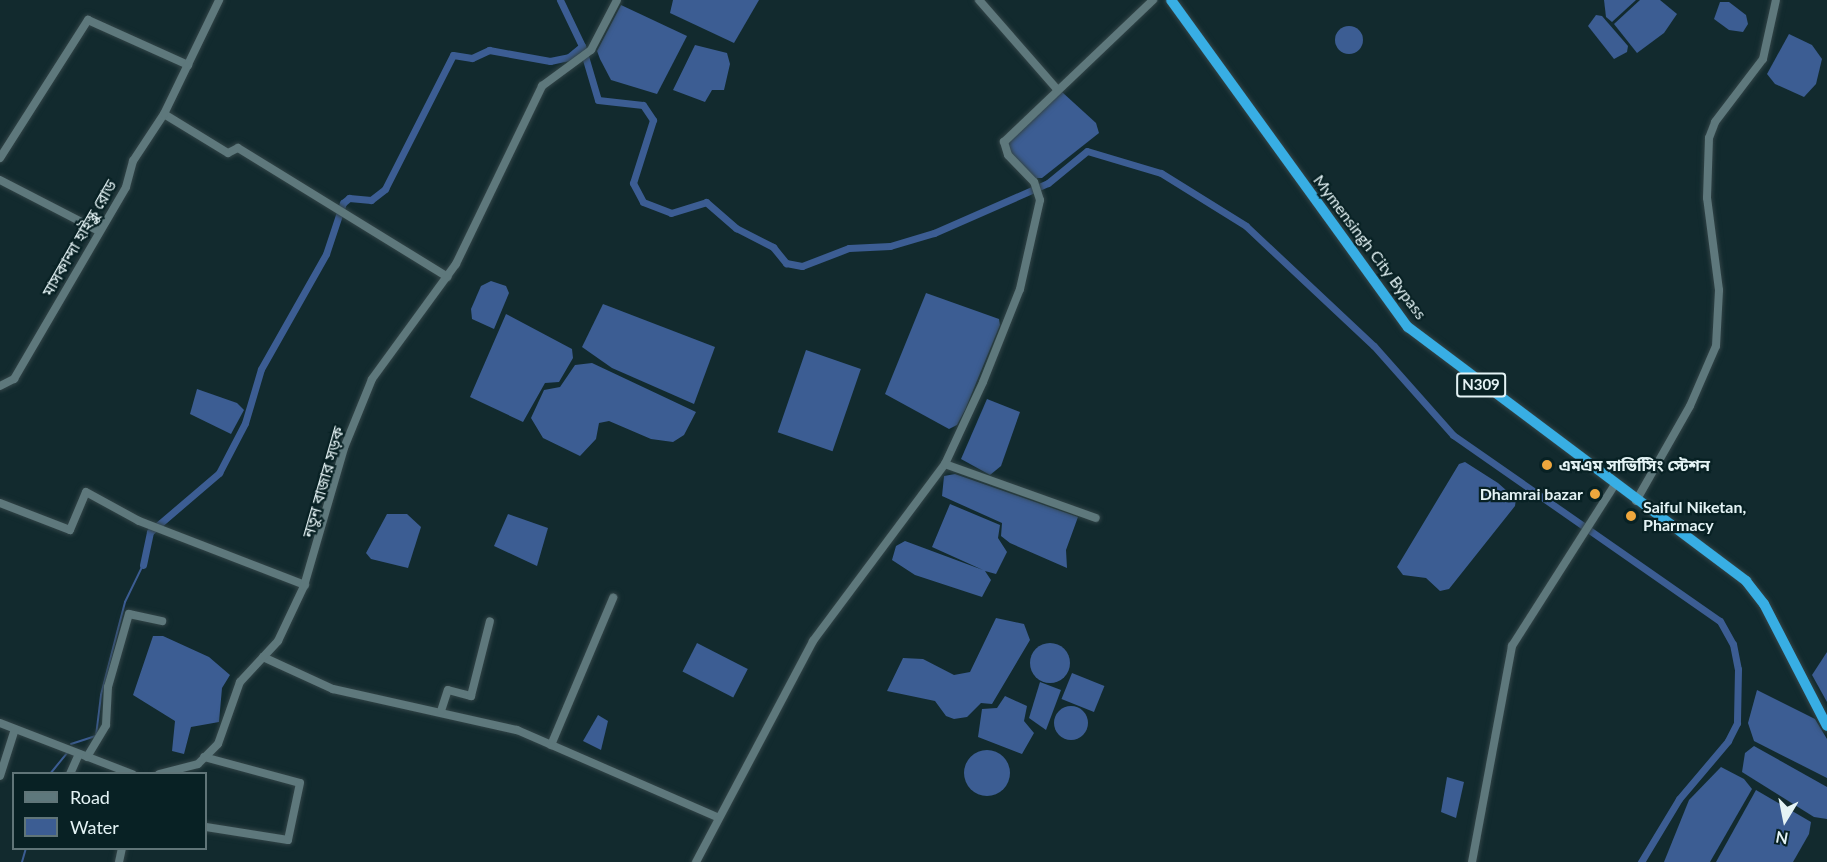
<!DOCTYPE html>
<meta charset="utf-8">
<style>
body{margin:0}
#map{position:relative;width:1827px;height:862px;overflow:hidden;background:#122a2e;font-family:Lato,"Noto Sans Bengali",sans-serif}
div>[style]{position:absolute}
[style*='--x']{left:calc(var(--x)*1px);top:calc(var(--y)*1px);width:calc(var(--w)*1px);rotate:calc(var(--a)*1deg)}
.water>*{inset:0;background:#3c5d93;transform-origin:0 0}
.round{border-radius:50%}
.stream>*{height:2px;margin:-1px;padding:0 1px;transform-origin:1px;border-radius:1px;background:#3c5d93}
.canal>*{height:7px;margin:-3.5px;padding:0 3.5px;transform-origin:3.5px;border-radius:3.5px;background:#3c5d93}
.roads{filter:drop-shadow(0 0 2px #324447) drop-shadow(0 0 2px #324447)}
.minor>*{height:8px;margin:-4px;padding:0 4px;transform-origin:4px;border-radius:4px;background:#5e787c}
.highway>*{height:10px;margin:-5px;padding:0 5px;transform-origin:5px;border-radius:5px;background:#38aee4}
.dots>*{width:16px;height:16px;translate:-50% -50%;box-sizing:border-box;border:3px solid #082124;border-radius:50%}
span{translate:-50% -50%;white-space:nowrap;text-align:center;line-height:1.15;-webkit-text-stroke:4.5px #082124;paint-order:stroke}
.shield-label span{padding:2px 4px;background:#082124;border:2px solid;border-radius:4px;-webkit-text-stroke-width:0}
.shield-label{font-size:15px;color:#e4f3f5;font-weight:700}
.street-label{font-size:16px;color:#e4f3f5}
.poi-label{font-size:16px;color:#e4f3f5;font-weight:700}
.left{translate:0 -50%;text-align:left}
.right{translate:-100% -50%;text-align:right}
.legend{position:absolute;left:12px;top:772px;width:195px;height:78px;box-sizing:border-box;background:#082124;border:2px solid #607578;margin:0;padding:8px 10px;list-style:none;font-size:18px;color:#e4f3f5}
.legend li{display:flex;align-items:center;gap:12px;height:30px}
.legend b{width:30px;border:2px solid #607578}
.north{position:absolute;left:1755px;top:790px;width:60px;height:60px;-webkit-text-stroke:4px #082124;paint-order:stroke;rotate:190deg;font-size:16px;font-weight:700;line-height:24px;text-align:center;color:#e4f3f5}
.north::after{content:'';display:block;margin:auto;width:21px;height:27px;background:#e4f3f5;clip-path:polygon(50% 0,100% 100%,50% 72%,0 100%)}
</style>
<div id="map">
<div class="water">
<i style="clip-path:polygon(673px 0,759px 0,734px 43px,670px 13px)"></i>
<i style="clip-path:polygon(1604px 0,1636px 0,1612px 22px,1606px 17px)"></i>
<i style="clip-path:polygon(1640px 0,1660px 0,1677px 14px,1664px 33px,1637px 53px,1614px 24px)"></i>
<i style="clip-path:polygon(1720px 2px,1729px 2px,1746px 15px,1748px 24px,1743px 32px,1729px 30px,1714px 19px)"></i>
<i style="clip-path:polygon(621px 5px,687px 36px,657px 94px,611px 80px,600px 59px,597px 51px)"></i>
<i style="clip-path:polygon(1596px 15px,1602px 16px,1628px 46px,1627px 52px,1614px 59px,1588px 26px)"></i>
<i class="round" style="left:1335px;top:26px;width:28px;height:28px"></i>
<i style="clip-path:polygon(1789px 34px,1812px 45px,1822px 59px,1816px 84px,1804px 97px,1775px 84px,1767px 74px)"></i>
<i style="clip-path:polygon(695px 45px,727px 53px,730px 64px,724px 90px,712px 90px,705px 102px,673px 90px)"></i>
<i style="clip-path:polygon(1062px 92px,1096px 123px,1099px 133px,1042px 178px,1033px 178px,1010px 154px,1007px 143px)"></i>
<i style="clip-path:polygon(491px 281px,506px 286px,509px 293px,494px 329px,472px 319px,471px 309px,481px 286px)"></i>
<i style="clip-path:polygon(926px 293px,999px 319px,1000px 325px,965px 410px,957px 425px,949px 429px,885px 394px)"></i>
<i style="clip-path:polygon(603px 304px,715px 347px,694px 404px,612px 368px,582px 347px)"></i>
<i style="clip-path:polygon(506px 314px,572px 349px,573px 358px,559px 382px,545px 383px,523px 422px,470px 397px)"></i>
<i style="left:806px;top:350px;width:58px;height:87px;rotate:19deg"></i>
<i style="clip-path:polygon(592px 363px,696px 412px,684px 435px,673px 442px,651px 439px,609px 421px,599px 423px,596px 439px,580px 456px,543px 438px,531px 418px,544px 390px,560px 387px,575px 365px)"></i>
<i style="clip-path:polygon(197px 389px,237px 403px,244px 410px,231px 434px,190px 414px)"></i>
<i style="clip-path:polygon(987px 399px,1020px 412px,1001px 466px,990px 475px,961px 459px)"></i>
<i style="clip-path:polygon(1465px 462px,1498px 483px,1516px 499px,1515px 506px,1449px 589px,1440px 591px,1426px 578px,1403px 575px,1397px 567px,1459px 464px)"></i>
<i style="clip-path:polygon(955px 474px,1078px 517px,1066px 550px,1067px 568px,1010px 543px,1001px 536px,1002px 523px,942px 496px,944px 476px)"></i>
<i style="clip-path:polygon(950px 504px,1000px 525px,998px 538px,1007px 552px,996px 574px,985px 571px,991px 580px,982px 597px,915px 575px,892px 560px,896px 546px,905px 541px,983px 570px,932px 547px)"></i>
<i style="clip-path:polygon(387px 514px,407px 514px,421px 527px,408px 568px,371px 559px,366px 553px)"></i>
<i style="clip-path:polygon(508px 514px,548px 528px,537px 566px,494px 546px)"></i>
<i style="clip-path:polygon(996px 618px,1024px 624px,1030px 640px,992px 704px,981px 703px,967px 717px,954px 719px,946px 716px,935px 701px,887px 691px,903px 658px,923px 659px,954px 675px,970px 672px)"></i>
<i style="clip-path:polygon(153px 636px,163px 636px,209px 657px,230px 675px,222px 688px,219px 722px,191px 727px,184px 754px,172px 751px,175px 721px,133px 695px)"></i>
<i style="left:697px;top:643px;width:57px;height:32px;rotate:27deg"></i>
<i class="round" style="left:1030px;top:643px;width:40px;height:40px"></i>
<i style="clip-path:polygon(1827px 652px,1827px 702px,1812px 675px)"></i>
<i style="left:1072px;top:673px;width:35px;height:28px;rotate:22deg"></i>
<i style="clip-path:polygon(1040px 682px,1061px 690px,1046px 730px,1029px 718px)"></i>
<i style="clip-path:polygon(1757px 690px,1815px 719px,1827px 739px,1827px 778px,1754px 741px,1748px 723px)"></i>
<i style="clip-path:polygon(1005px 696px,1027px 706px,1024px 721px,1034px 733px,1022px 754px,978px 737px,982px 709px,997px 708px)"></i>
<i class="round" style="left:1054px;top:706px;width:34px;height:34px"></i>
<i style="clip-path:polygon(598px 715px,608px 721px,601px 750px,583px 741px)"></i>
<i style="clip-path:polygon(1754px 746px,1827px 787px,1827px 819px,1814px 817px,1742px 772px,1745px 753px)"></i>
<i class="round" style="left:964px;top:750px;width:46px;height:46px"></i>
<i style="clip-path:polygon(1721px 767px,1744px 779px,1752px 789px,1710px 862px,1664px 862px,1689px 800px)"></i>
<i style="clip-path:polygon(1447px 777px,1464px 782px,1456px 818px,1441px 812px)"></i>
<i style="clip-path:polygon(1756px 790px,1811px 822px,1809px 834px,1793px 862px,1716px 862px)"></i>
</div>
<div class="stream">
<i style="--x:71;--y:744;--w:26;--a:-18"></i>
<i style="--x:96;--y:736;--w:41;--a:-83"></i>
<i style="--x:101;--y:695;--w:96;--a:-75.5"></i>
<i style="--x:125;--y:602;--w:41;--a:-64.1"></i>
<i style="--x:50;--y:774;--w:27;--a:-51"></i>
<i style="--x:22;--y:862;--w:15;--a:-74"></i>
</div>
<div class="canal">
<i style="--x:560;--y:0;--w:51;--a:64.4"></i>
<i style="--x:582;--y:46;--w:56;--a:73.5"></i>
<i style="--x:598;--y:100;--w:45;--a:6.3"></i>
<i style="--x:643;--y:105;--w:18;--a:56"></i>
<i style="--x:653;--y:120;--w:66;--a:107.6"></i>
<i style="--x:633;--y:183;--w:21;--a:62"></i>
<i style="--x:643;--y:202;--w:30;--a:21"></i>
<i style="--x:671;--y:213;--w:37;--a:-17"></i>
<i style="--x:706;--y:202;--w:40;--a:41"></i>
<i style="--x:736;--y:228;--w:42;--a:27.2"></i>
<i style="--x:773;--y:247;--w:21;--a:51"></i>
<i style="--x:786;--y:263;--w:16;--a:11"></i>
<i style="--x:802;--y:266;--w:50;--a:-21"></i>
<i style="--x:849;--y:248;--w:41;--a:-2.8"></i>
<i style="--x:890;--y:246;--w:46;--a:-16.5"></i>
<i style="--x:934;--y:233;--w:124;--a:-23.7"></i>
<i style="--x:1048;--y:183;--w:50;--a:-39.4"></i>
<i style="--x:1087;--y:151;--w:77;--a:16.6"></i>
<i style="--x:1161;--y:173;--w:100;--a:31.9"></i>
<i style="--x:1246;--y:226;--w:175;--a:43.2"></i>
<i style="--x:1374;--y:346;--w:119;--a:48.4"></i>
<i style="--x:1453;--y:435;--w:325;--a:34.9"></i>
<i style="--x:1720;--y:621;--w:26;--a:61"></i>
<i style="--x:1733;--y:644;--w:25;--a:79"></i>
<i style="--x:1738;--y:669;--w:54;--a:91.1"></i>
<i style="--x:1737;--y:723;--w:20;--a:117"></i>
<i style="--x:1728;--y:741;--w:76;--a:130.2"></i>
<i style="--x:1679;--y:799;--w:74;--a:121.1"></i>
<i style="--x:143;--y:565;--w:34;--a:-78"></i>
<i style="--x:150;--y:532;--w:91;--a:-40.5"></i>
<i style="--x:219;--y:473;--w:56;--a:-62.5"></i>
<i style="--x:245;--y:423;--w:56;--a:-73.5"></i>
<i style="--x:261;--y:369;--w:132;--a:-60.5"></i>
<i style="--x:326;--y:254;--w:54;--a:-71.6"></i>
<i style="--x:343;--y:203;--w:8;--a:-40"></i>
<i style="--x:349;--y:198;--w:22;--a:5"></i>
<i style="--x:371;--y:200;--w:18;--a:-38"></i>
<i style="--x:385;--y:189;--w:150;--a:-63.1"></i>
<i style="--x:453;--y:55;--w:19;--a:9"></i>
<i style="--x:472;--y:58;--w:19;--a:-25"></i>
<i style="--x:489;--y:50;--w:62;--a:10.2"></i>
<i style="--x:550;--y:61;--w:19;--a:-12"></i>
<i style="--x:569;--y:57;--w:17;--a:-40"></i>
</div>
<div class="roads">
<div class="minor">
<i style="--x:979;--y:0;--w:118;--a:48.8"></i>
<i style="--x:164;--y:114;--w:75;--a:31.4"></i>
<i style="--x:228;--y:153;--w:11;--a:-27"></i>
<i style="--x:238;--y:148;--w:246;--a:31.6"></i>
<i style="--x:0;--y:158;--w:164;--a:-57.5"></i>
<i style="--x:88;--y:20;--w:110;--a:24.2"></i>
<i style="--x:0;--y:180;--w:111;--a:27.3"></i>
<i style="--x:0;--y:386;--w:16;--a:-27"></i>
<i style="--x:14;--y:379;--w:222;--a:-59.7"></i>
<i style="--x:126;--y:187;--w:27;--a:-75"></i>
<i style="--x:133;--y:161;--w:56;--a:-56.6"></i>
<i style="--x:164;--y:114;--w:127;--a:-64.2"></i>
<i style="--x:945;--y:464;--w:160;--a:19.7"></i>
<i style="--x:1636;--y:501;--w:109;--a:-60.4"></i>
<i style="--x:1690;--y:406;--w:65;--a:-66.6"></i>
<i style="--x:1716;--y:346;--w:56;--a:-86.9"></i>
<i style="--x:1719;--y:290;--w:93;--a:-97.4"></i>
<i style="--x:1707;--y:198;--w:60;--a:-88.1"></i>
<i style="--x:1709;--y:138;--w:17;--a:-69"></i>
<i style="--x:1715;--y:122;--w:79;--a:-52.7"></i>
<i style="--x:1763;--y:59;--w:60;--a:-77.6"></i>
<i style="--x:0;--y:503;--w:75;--a:21.1"></i>
<i style="--x:70;--y:530;--w:41;--a:-67.2"></i>
<i style="--x:86;--y:492;--w:60;--a:28.7"></i>
<i style="--x:139;--y:521;--w:178;--a:21.1"></i>
<i style="--x:263;--y:657;--w:77;--a:24.6"></i>
<i style="--x:333;--y:689;--w:189;--a:12.6"></i>
<i style="--x:517;--y:730;--w:220;--a:23.5"></i>
<i style="--x:441;--y:711;--w:22;--a:-72"></i>
<i style="--x:448;--y:690;--w:24;--a:15"></i>
<i style="--x:471;--y:696;--w:77;--a:-75.8"></i>
<i style="--x:0;--y:723;--w:142;--a:21.1"></i>
<i style="--x:551;--y:745;--w:160;--a:-67.1"></i>
<i style="--x:87;--y:757;--w:37;--a:-59"></i>
<i style="--x:106;--y:725;--w:38;--a:-87"></i>
<i style="--x:108;--y:687;--w:76;--a:-74"></i>
<i style="--x:129;--y:614;--w:34;--a:12"></i>
<i style="--x:204;--y:757;--w:99;--a:15.2"></i>
<i style="--x:300;--y:783;--w:58;--a:101.9"></i>
<i style="--x:288;--y:840;--w:83;--a:-171"></i>
<i style="--x:70;--y:774;--w:22;--a:-66"></i>
<i style="--x:159;--y:774;--w:40;--a:-14.4"></i>
<i style="--x:198;--y:764;--w:28;--a:-45"></i>
<i style="--x:218;--y:744;--w:66;--a:-70.5"></i>
<i style="--x:240;--y:682;--w:56;--a:-47.2"></i>
<i style="--x:278;--y:641;--w:61;--a:-64.7"></i>
<i style="--x:304;--y:586;--w:144;--a:-73.8"></i>
<i style="--x:344;--y:448;--w:74;--a:-67.9"></i>
<i style="--x:372;--y:379;--w:142;--a:-53.9"></i>
<i style="--x:456;--y:264;--w:198;--a:-64.2"></i>
<i style="--x:542;--y:86;--w:61;--a:-36.3"></i>
<i style="--x:591;--y:50;--w:56;--a:-62.5"></i>
<i style="--x:0;--y:776;--w:49;--a:-72.3"></i>
<i style="--x:119;--y:862;--w:14;--a:-78"></i>
<i style="--x:696;--y:862;--w:250;--a:-62.1"></i>
<i style="--x:813;--y:641;--w:221;--a:-53.3"></i>
<i style="--x:945;--y:464;--w:90;--a:-65.1"></i>
<i style="--x:983;--y:382;--w:100;--a:-68.3"></i>
<i style="--x:1020;--y:289;--w:91;--a:-77.3"></i>
<i style="--x:1040;--y:200;--w:19;--a:-108"></i>
<i style="--x:1034;--y:182;--w:37;--a:-134"></i>
<i style="--x:1008;--y:155;--w:14;--a:-107"></i>
<i style="--x:1004;--y:142;--w:206;--a:-43.6"></i>
<i style="--x:1472;--y:862;--w:220;--a:-79.5"></i>
<i style="--x:1512;--y:646;--w:190;--a:-57.5"></i>
</div>
<div class="highway">
<i style="--x:1171;--y:0;--w:404;--a:54.1"></i>
<i style="--x:1408;--y:327;--w:423;--a:36.9"></i>
<i style="--x:1746;--y:581;--w:29;--a:52"></i>
<i style="--x:1764;--y:604;--w:137;--a:62.7"></i>
</div>
</div>
<div class="dots">
<i style="left:1547px;top:465px;background:#efa73d"></i>
<i style="left:1595px;top:494px;background:#efa73d"></i>
<i style="left:1631px;top:516px;background:#efa73d"></i>
</div>
<div class="shield-label">
<span style="left:1481px;top:385px">N309</span>
</div>
<div class="street-label">
<span style="left:79px;top:238px;rotate:-60deg">মাসকান্দা হাইস্কুল রোড</span>
<span style="left:1370px;top:247px;rotate:53deg">Mymensingh City Bypass</span>
<span style="left:323px;top:482px;rotate:-74deg">নতুন বাজার সড়ক</span>
</div>
<div class="poi-label">
<span class="left" style="left:1559px;top:465px">এমএম সাভ‌িসি‌িং স্ট‌েশন</span>
<span class="right" style="left:1583px;top:494px">Dhamrai bazar</span>
<span class="left" style="left:1643px;top:516px">Saiful Niketan,<br>Pharmacy</span>
</div>
<ul class="legend">
<li><b style="height:8px;background:#5e787c"></b>Road</li>
<li><b style="height:16px;background:#3c5d93"></b>Water</li>
</ul>
<div class="north">N</div>
</div>
